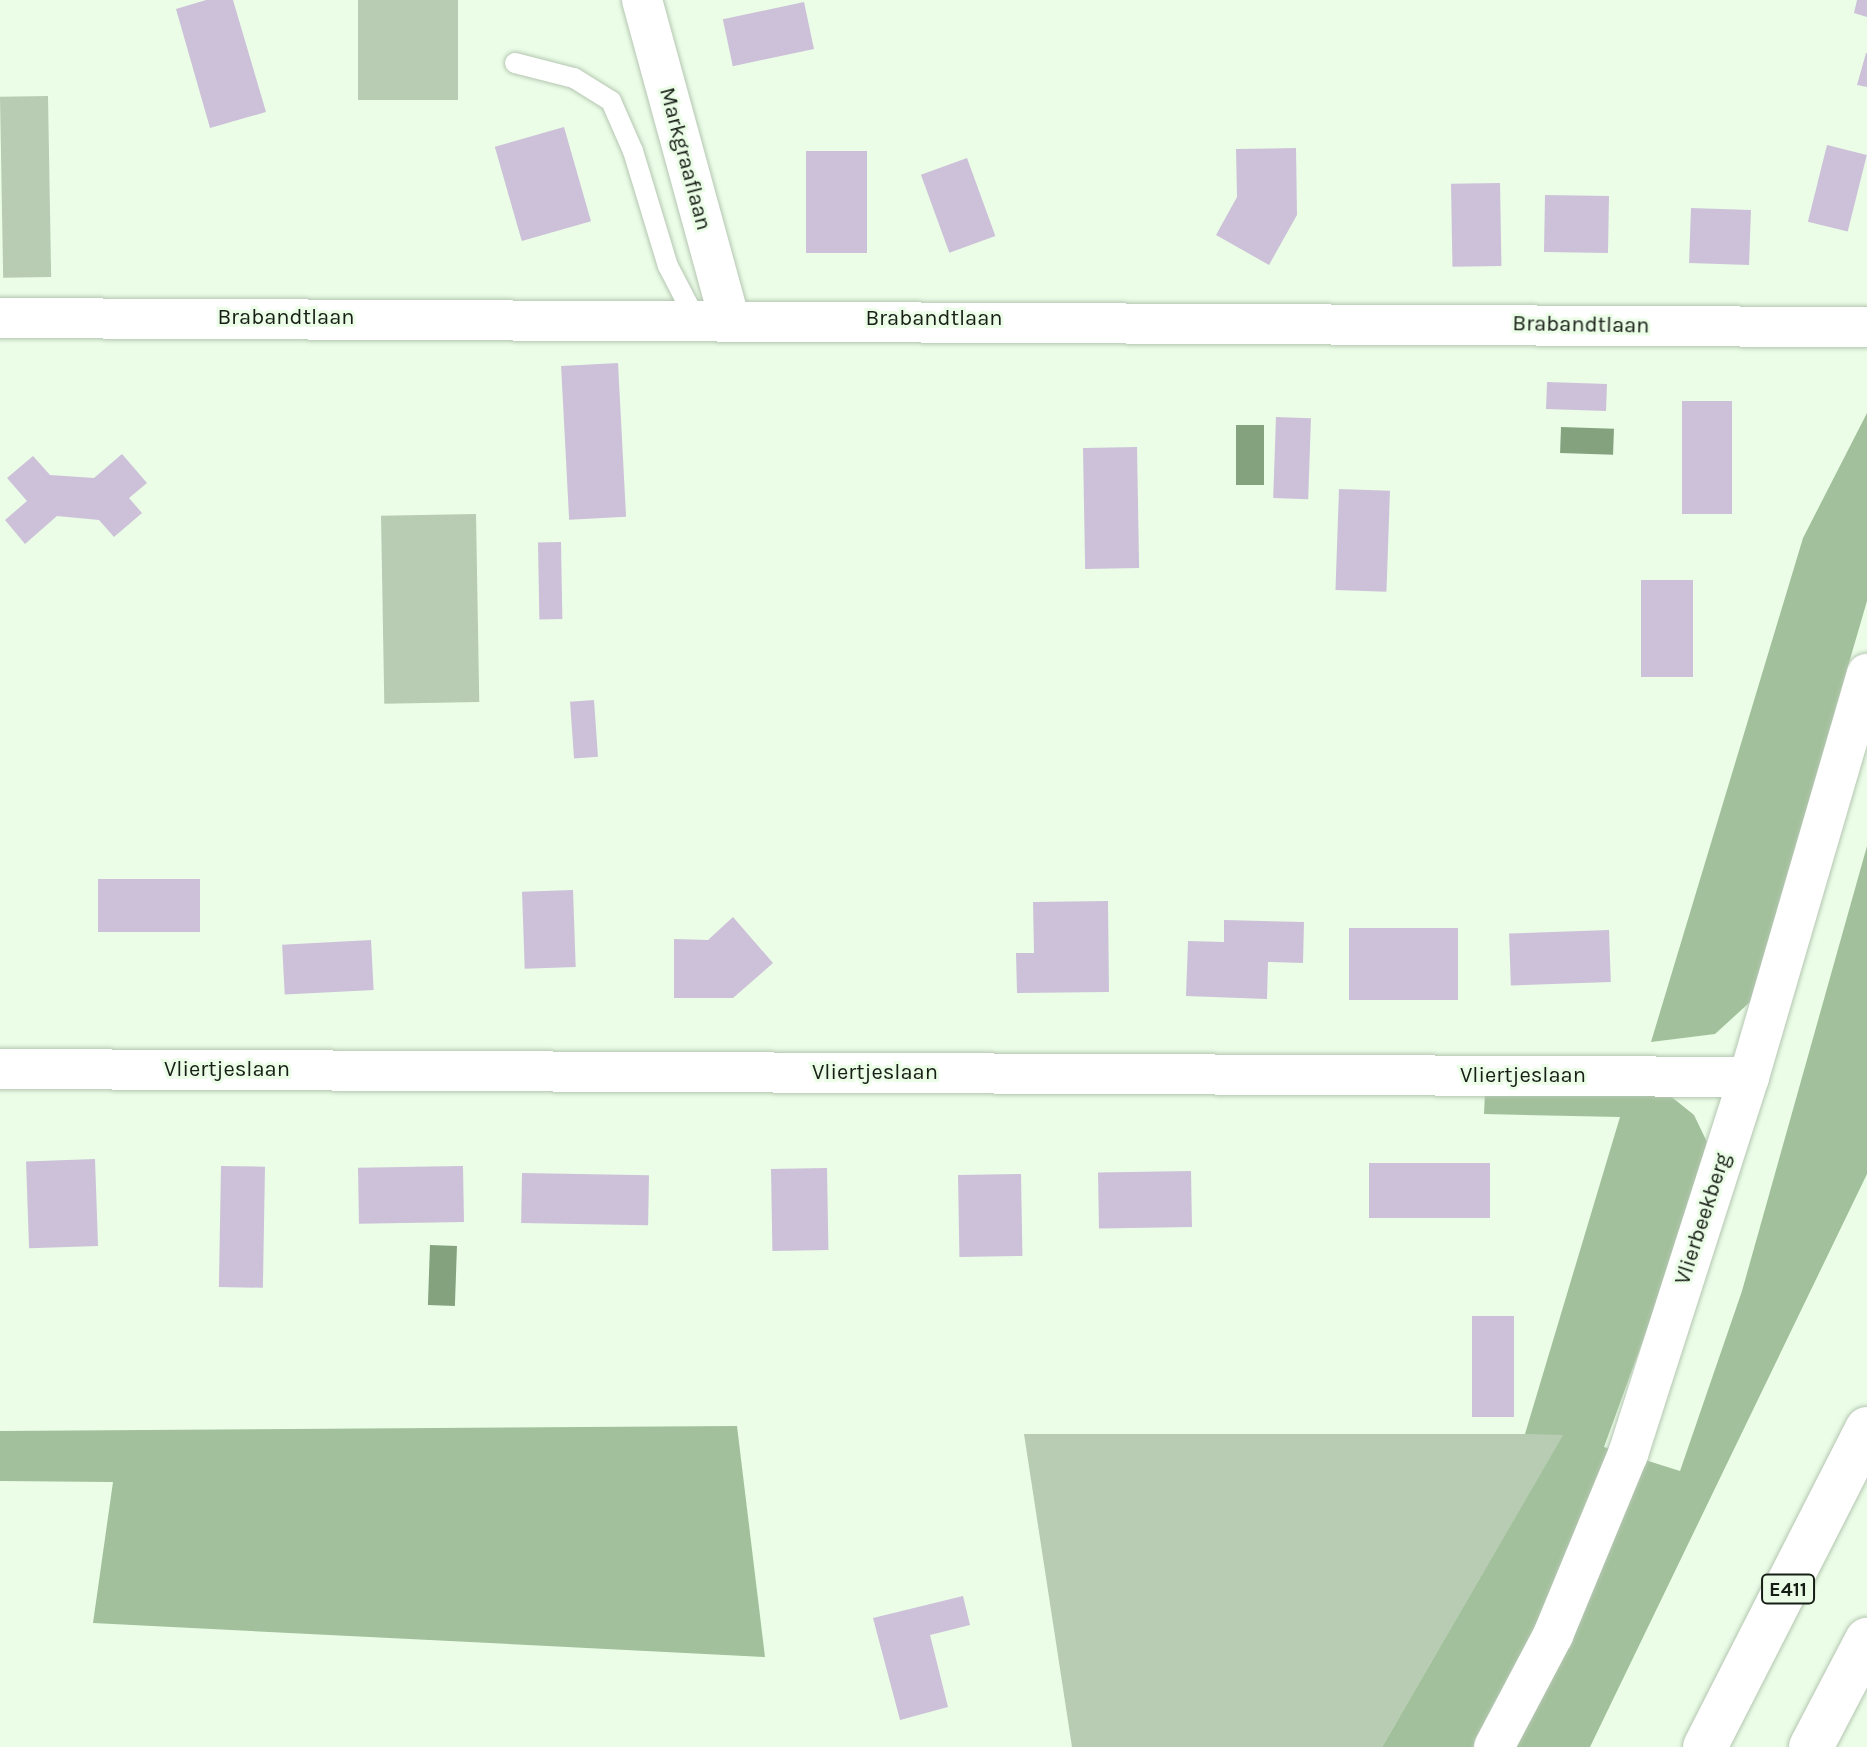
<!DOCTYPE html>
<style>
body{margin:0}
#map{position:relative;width:1867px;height:1747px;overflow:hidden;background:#ebfde7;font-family:Karla,sans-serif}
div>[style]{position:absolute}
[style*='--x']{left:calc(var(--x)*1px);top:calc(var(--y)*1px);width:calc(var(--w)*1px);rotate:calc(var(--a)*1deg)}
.green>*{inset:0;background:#b8ccb3;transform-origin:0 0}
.forest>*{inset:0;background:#a2c09b}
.water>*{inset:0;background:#84a27e;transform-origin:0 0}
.building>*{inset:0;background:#ccc1d9;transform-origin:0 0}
.roads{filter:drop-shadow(0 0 2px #b4c6b1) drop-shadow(0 0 2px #b4c6b1)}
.service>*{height:20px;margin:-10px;padding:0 10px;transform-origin:10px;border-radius:10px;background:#fff}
.minor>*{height:40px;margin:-20px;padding:0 20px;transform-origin:20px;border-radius:20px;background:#fff}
.motorway>*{height:44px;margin:-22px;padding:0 22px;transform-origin:22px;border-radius:22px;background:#fff}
span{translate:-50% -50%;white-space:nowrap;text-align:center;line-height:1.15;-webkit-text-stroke:6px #ebfde7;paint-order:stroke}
.shield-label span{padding:2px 6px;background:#ebfde7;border:2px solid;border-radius:6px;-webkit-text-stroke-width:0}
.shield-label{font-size:20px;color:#171e16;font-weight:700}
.street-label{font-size:22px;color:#171e16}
</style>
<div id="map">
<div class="green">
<i style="left:358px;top:0;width:100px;height:100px"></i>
<i style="left:48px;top:96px;width:181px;height:48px;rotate:89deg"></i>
<i style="left:476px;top:514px;width:188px;height:95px;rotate:89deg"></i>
<i style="clip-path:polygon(1024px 1434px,1564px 1434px,1382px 1747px,1072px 1747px)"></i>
</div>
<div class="forest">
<i style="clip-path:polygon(1867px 413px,1867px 601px,1750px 1002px,1715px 1034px,1651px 1042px,1803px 538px)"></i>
<i style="clip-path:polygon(1867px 846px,1867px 1174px,1590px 1747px,1382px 1747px,1563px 1435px,1525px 1434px,1620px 1117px,1484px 1114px,1485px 1092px,1663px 1090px,1694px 1115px,1707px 1142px,1698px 1190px,1604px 1447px,1680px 1471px,1742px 1291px)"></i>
<i style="clip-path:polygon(737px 1426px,765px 1657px,93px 1623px,113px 1482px,0 1481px,0 1431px)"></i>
</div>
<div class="water">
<i style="left:1236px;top:425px;width:28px;height:60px"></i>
<i style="left:1561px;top:427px;width:53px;height:26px;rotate:2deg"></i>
<i style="left:430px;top:1245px;width:27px;height:60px;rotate:2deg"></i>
</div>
<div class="building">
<i style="clip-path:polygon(206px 0,233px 0,266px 112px,210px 128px,176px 9px)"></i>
<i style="clip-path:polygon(1857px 0,1867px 0,1867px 17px,1854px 13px)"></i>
<i style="left:804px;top:2px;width:48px;height:83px;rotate:78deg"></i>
<i style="clip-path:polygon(1866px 53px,1867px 53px,1867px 87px,1857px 85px)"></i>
<i style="left:564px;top:127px;width:98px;height:72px;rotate:74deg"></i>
<i style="left:1827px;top:145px;width:41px;height:79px;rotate:14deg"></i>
<i style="clip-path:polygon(1296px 148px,1297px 215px,1269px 265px,1216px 235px,1237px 197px,1236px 149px)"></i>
<i style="left:806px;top:151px;width:61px;height:102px"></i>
<i style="left:967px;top:158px;width:83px;height:49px;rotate:70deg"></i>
<i style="left:1500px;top:183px;width:83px;height:49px;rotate:89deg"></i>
<i style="left:1545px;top:195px;width:64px;height:57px;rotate:1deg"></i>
<i style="left:1691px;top:208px;width:60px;height:55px;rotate:2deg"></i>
<i style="left:618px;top:363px;width:154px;height:57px;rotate:87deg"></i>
<i style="left:1547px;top:382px;width:60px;height:27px;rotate:2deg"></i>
<i style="left:1682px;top:401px;width:50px;height:113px"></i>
<i style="left:1276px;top:417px;width:35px;height:81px;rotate:2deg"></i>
<i style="left:1137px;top:447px;width:121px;height:54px;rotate:89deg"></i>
<i style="clip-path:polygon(122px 454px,147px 483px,129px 498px,142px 513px,114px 537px,99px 520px,57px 516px,25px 544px,5px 520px,27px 501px,7px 478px,33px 456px,50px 475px,94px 478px)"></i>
<i style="left:1339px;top:489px;width:51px;height:101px;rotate:2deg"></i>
<i style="left:561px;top:542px;width:77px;height:23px;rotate:89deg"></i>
<i style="left:1641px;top:580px;width:52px;height:97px"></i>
<i style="left:594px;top:700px;width:57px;height:24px;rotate:86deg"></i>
<i style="left:200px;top:879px;width:53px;height:102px;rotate:90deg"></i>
<i style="left:573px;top:890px;width:77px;height:51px;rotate:88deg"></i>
<i style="clip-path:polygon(1108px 901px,1109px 992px,1017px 993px,1016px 953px,1034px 953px,1033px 902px)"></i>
<i style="clip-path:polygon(733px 917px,773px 963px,733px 998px,674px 998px,674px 939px,708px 940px)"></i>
<i style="clip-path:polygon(1224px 920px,1304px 922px,1303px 963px,1268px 962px,1267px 999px,1186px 996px,1188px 941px,1224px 942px)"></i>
<i style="left:1349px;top:928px;width:109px;height:72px"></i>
<i style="left:1609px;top:930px;width:52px;height:100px;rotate:88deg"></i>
<i style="left:371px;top:940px;width:50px;height:89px;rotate:87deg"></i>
<i style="left:95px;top:1159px;width:87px;height:69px;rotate:88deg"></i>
<i style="left:1369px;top:1163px;width:121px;height:55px"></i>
<i style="left:221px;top:1166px;width:44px;height:121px;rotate:1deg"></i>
<i style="left:463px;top:1166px;width:56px;height:105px;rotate:89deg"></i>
<i style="left:827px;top:1168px;width:82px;height:56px;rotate:89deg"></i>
<i style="left:1191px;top:1171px;width:56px;height:93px;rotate:89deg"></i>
<i style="left:522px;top:1173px;width:127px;height:50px;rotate:1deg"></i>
<i style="left:1021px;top:1174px;width:82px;height:63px;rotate:89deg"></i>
<i style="left:1472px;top:1316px;width:42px;height:101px"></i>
<i style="clip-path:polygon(963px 1596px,970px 1625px,930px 1635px,948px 1707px,900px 1720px,873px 1618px)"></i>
</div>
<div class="roads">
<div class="service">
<i style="--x:515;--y:63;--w:61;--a:14.3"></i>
<i style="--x:574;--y:78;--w:44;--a:31.9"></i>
<i style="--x:611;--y:101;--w:55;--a:66.3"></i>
<i style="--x:633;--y:151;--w:120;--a:73.1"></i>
<i style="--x:668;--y:266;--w:59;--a:62.6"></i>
</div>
<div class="minor">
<i style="--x:642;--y:0;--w:330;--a:74.7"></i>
<i style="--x:0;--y:318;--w:1867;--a:0.28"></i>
<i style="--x:0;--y:1069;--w:1749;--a:0.26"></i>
<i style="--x:1494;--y:1747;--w:127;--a:-62.2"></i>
<i style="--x:1553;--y:1635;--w:196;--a:-67.5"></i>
<i style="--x:1628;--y:1454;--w:396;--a:-72.2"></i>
<i style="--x:1749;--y:1077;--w:420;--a:-73.7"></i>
</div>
<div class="motorway">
<i style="--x:1705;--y:1747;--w:357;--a:-63"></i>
<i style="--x:1811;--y:1747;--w:121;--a:-62.4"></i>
</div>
</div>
<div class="shield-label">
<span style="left:1788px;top:1589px">E411</span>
</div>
<div class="street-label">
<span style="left:685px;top:159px;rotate:75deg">Markgraaflaan</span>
<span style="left:286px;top:318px">Brabandtlaan</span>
<span style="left:934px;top:319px">Brabandtlaan</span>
<span style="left:1581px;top:325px;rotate:1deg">Brabandtlaan</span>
<span style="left:227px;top:1070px">Vliertjeslaan</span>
<span style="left:875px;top:1073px">Vliertjeslaan</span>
<span style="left:1523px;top:1076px">Vliertjeslaan</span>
<span style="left:1703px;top:1219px;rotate:-72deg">Vlierbeekberg</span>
</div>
</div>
